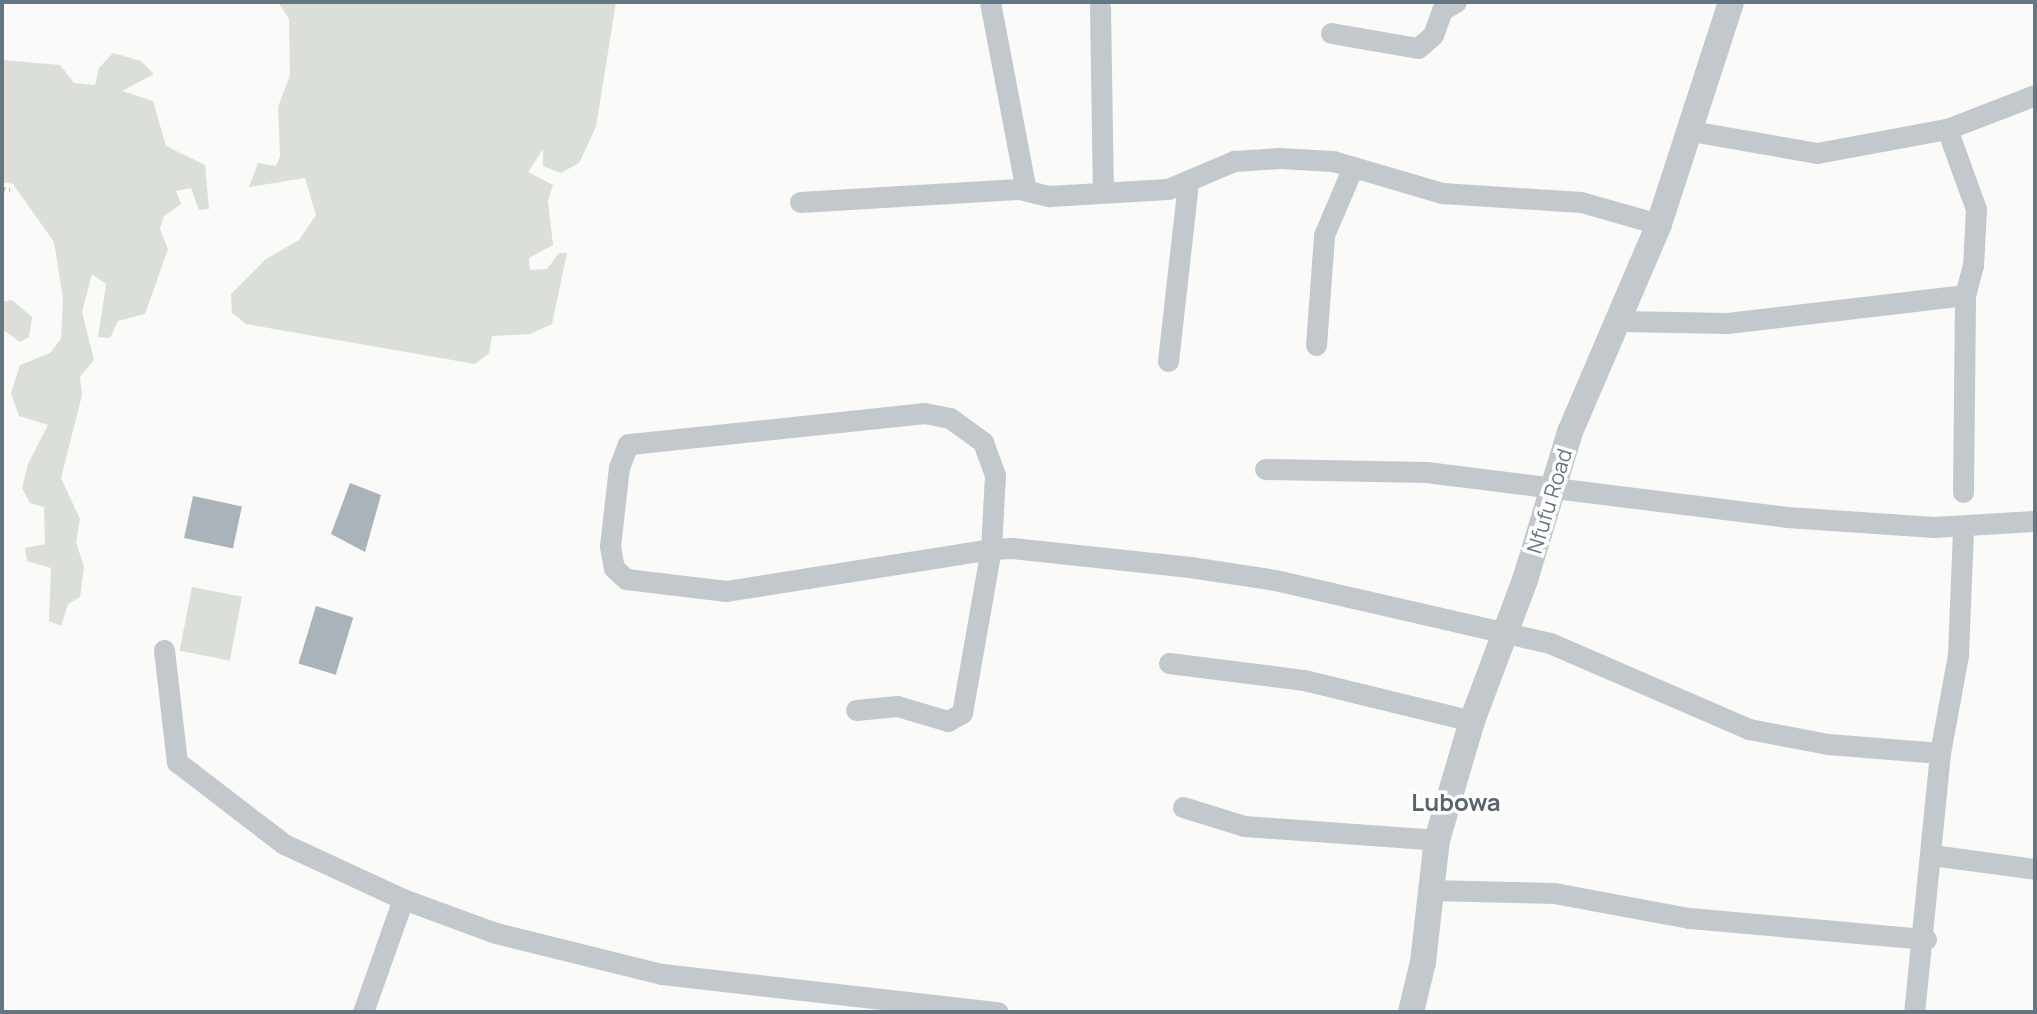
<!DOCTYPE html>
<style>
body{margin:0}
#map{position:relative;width:2037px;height:1014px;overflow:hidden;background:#fafaf8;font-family:Manrope,sans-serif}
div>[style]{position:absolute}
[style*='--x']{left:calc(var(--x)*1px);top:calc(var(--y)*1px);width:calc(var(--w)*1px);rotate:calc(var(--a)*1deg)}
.green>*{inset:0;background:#dadfd7;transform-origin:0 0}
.building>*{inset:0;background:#aab3b9;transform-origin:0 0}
.path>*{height:3.5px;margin-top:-1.75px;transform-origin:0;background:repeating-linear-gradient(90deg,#bbbfc2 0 3.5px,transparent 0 7px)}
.minor>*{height:21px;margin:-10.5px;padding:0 10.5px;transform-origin:10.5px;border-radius:10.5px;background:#c3c8cc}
.tertiary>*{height:26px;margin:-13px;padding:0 13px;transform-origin:13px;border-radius:13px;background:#c3c8cc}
span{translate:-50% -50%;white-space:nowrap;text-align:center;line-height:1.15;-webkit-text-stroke:7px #fff;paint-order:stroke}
.street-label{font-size:21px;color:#657683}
.quarter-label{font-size:24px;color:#57646e;font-weight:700}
.frame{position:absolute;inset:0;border:4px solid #657683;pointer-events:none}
</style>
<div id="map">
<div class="green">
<i style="clip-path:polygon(278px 2px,616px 2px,596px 127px,579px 163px,561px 173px,543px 166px,543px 149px,528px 172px,553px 185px,548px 201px,553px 245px,529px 258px,530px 270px,547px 269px,559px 253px,567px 253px,552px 324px,530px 334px,492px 336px,489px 353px,475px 364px,246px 324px,232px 313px,231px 294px,266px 259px,299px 240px,316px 215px,305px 178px,249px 187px,258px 163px,276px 166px,280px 156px,278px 107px,290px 75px,289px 19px)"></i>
<i style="clip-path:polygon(113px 53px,141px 61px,154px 74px,122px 91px,153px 101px,166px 146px,205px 165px,209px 209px,199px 210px,191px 188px,176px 191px,181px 204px,164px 216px,160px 229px,168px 249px,145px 314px,118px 321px,110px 338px,98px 337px,106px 284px,92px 274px,82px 312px,94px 360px,80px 377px,82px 395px,61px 478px,80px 519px,76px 542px,84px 567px,80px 597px,68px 604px,61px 626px,49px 621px,51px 568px,27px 561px,25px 548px,45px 544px,44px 507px,30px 503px,22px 488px,28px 464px,48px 425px,19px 416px,11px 393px,20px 365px,50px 353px,61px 339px,63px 299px,54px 242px,13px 184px,2px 182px,2px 60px,60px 65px,74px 83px,95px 85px,99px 68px)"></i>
<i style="clip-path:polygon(12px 300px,32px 317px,29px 337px,20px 342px,2px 329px,2px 302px)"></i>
<i style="left:192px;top:587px;width:51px;height:65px;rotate:11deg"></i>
</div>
<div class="building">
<i style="clip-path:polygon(350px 483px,381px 495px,365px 552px,331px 534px)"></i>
<i style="left:193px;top:496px;width:50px;height:43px;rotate:12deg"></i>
<i style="left:316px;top:606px;width:39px;height:60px;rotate:17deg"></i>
</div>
<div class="path">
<i style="--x:2;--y:189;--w:8;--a:7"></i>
</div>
<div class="minor">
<i style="--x:990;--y:2;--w:191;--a:79.2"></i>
<i style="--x:1100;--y:7;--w:183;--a:89.1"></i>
<i style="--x:1331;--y:33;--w:88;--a:9.8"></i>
<i style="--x:1418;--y:48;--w:20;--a:-41"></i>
<i style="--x:1433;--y:35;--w:27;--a:-70"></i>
<i style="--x:1442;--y:10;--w:16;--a:-30"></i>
<i style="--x:1691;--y:131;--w:128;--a:9.9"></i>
<i style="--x:1817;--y:153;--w:132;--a:-10.5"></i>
<i style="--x:1947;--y:129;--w:94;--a:-21.1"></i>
<i style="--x:800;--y:202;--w:220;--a:-3.4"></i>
<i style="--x:1020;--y:189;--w:30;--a:14"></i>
<i style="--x:1049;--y:196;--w:119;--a:-3.4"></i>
<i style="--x:1168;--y:189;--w:72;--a:-23"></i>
<i style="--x:1234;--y:161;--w:45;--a:-3.8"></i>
<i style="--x:1279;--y:158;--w:54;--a:3.2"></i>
<i style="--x:1333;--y:161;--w:114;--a:16.4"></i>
<i style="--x:1442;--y:193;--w:139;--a:3.7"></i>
<i style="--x:1581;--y:202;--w:81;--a:15.8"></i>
<i style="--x:1621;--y:321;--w:106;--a:1.1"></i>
<i style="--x:1727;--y:323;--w:240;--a:-6.7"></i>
<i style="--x:1965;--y:295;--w:30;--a:-75"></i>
<i style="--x:1973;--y:266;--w:57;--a:-87"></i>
<i style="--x:1976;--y:209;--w:85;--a:-109.9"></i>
<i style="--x:1316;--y:345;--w:110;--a:-85.8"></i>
<i style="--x:1324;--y:235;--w:74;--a:-66.9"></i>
<i style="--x:1168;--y:361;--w:178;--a:-83.6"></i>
<i style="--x:1265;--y:469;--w:161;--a:1.1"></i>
<i style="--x:1426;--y:472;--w:364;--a:7.1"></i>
<i style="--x:1787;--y:517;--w:147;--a:3.9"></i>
<i style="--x:1934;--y:527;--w:101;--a:-3.4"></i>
<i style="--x:1963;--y:492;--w:197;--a:-89.4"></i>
<i style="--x:164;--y:650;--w:113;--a:83.4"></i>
<i style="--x:177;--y:762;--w:135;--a:37.5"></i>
<i style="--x:284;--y:844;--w:131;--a:24.8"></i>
<i style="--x:403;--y:899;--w:99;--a:20.1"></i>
<i style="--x:496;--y:933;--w:171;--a:13.9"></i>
<i style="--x:662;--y:974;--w:338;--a:6.5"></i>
<i style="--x:1169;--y:663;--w:136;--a:7.2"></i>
<i style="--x:1304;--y:680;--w:173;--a:13.7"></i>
<i style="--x:856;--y:710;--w:41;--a:-5.6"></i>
<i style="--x:897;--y:706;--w:53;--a:16.4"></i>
<i style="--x:948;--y:721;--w:16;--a:-30"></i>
<i style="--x:962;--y:713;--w:167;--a:-80"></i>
<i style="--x:991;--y:549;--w:74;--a:-86.9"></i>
<i style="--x:995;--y:475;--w:35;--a:-110"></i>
<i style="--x:983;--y:442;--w:41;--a:-144"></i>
<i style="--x:950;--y:418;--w:25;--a:-169"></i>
<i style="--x:925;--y:413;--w:299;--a:174"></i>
<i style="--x:628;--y:444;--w:25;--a:111"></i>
<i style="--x:619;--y:467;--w:80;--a:96.5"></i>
<i style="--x:610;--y:546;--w:22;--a:80"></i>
<i style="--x:614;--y:568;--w:16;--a:43"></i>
<i style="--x:626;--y:579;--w:101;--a:6.8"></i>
<i style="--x:726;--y:591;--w:268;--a:-9"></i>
<i style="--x:991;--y:549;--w:21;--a:-3"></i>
<i style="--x:1012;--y:548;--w:179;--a:6.1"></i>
<i style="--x:1190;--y:567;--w:86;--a:8.7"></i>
<i style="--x:1275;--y:580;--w:282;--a:12.9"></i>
<i style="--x:1550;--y:643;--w:217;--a:23.4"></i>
<i style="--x:1749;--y:729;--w:80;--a:10.8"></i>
<i style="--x:1828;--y:744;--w:112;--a:4.6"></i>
<i style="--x:1940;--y:753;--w:260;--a:95.7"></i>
<i style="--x:1940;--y:753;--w:100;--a:-79.6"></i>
<i style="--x:1958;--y:655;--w:127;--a:-87.7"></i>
<i style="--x:1183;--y:807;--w:64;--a:17.3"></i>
<i style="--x:1244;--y:826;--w:194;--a:4.1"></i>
<i style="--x:1932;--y:855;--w:104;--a:7.7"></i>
<i style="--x:1429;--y:890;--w:125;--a:1.4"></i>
<i style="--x:1554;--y:893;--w:137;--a:10.5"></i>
<i style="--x:1689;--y:918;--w:238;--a:5.1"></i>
<i style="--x:363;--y:1012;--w:120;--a:-70.5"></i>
</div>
<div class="tertiary">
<i style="--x:1411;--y:1012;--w:51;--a:-76.5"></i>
<i style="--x:1423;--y:962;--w:123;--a:-83.5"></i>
<i style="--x:1437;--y:840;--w:124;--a:-73.6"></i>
<i style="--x:1472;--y:721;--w:151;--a:-69.4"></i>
<i style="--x:1525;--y:580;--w:155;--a:-73.1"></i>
<i style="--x:1570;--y:432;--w:226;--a:-66.8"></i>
<i style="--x:1659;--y:224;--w:233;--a:-72"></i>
</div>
<div class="street-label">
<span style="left:1549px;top:501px;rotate:-73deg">Nfufu Road</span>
</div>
<div class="quarter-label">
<span style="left:1456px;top:802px">Lubowa</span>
</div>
<div class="frame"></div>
</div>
